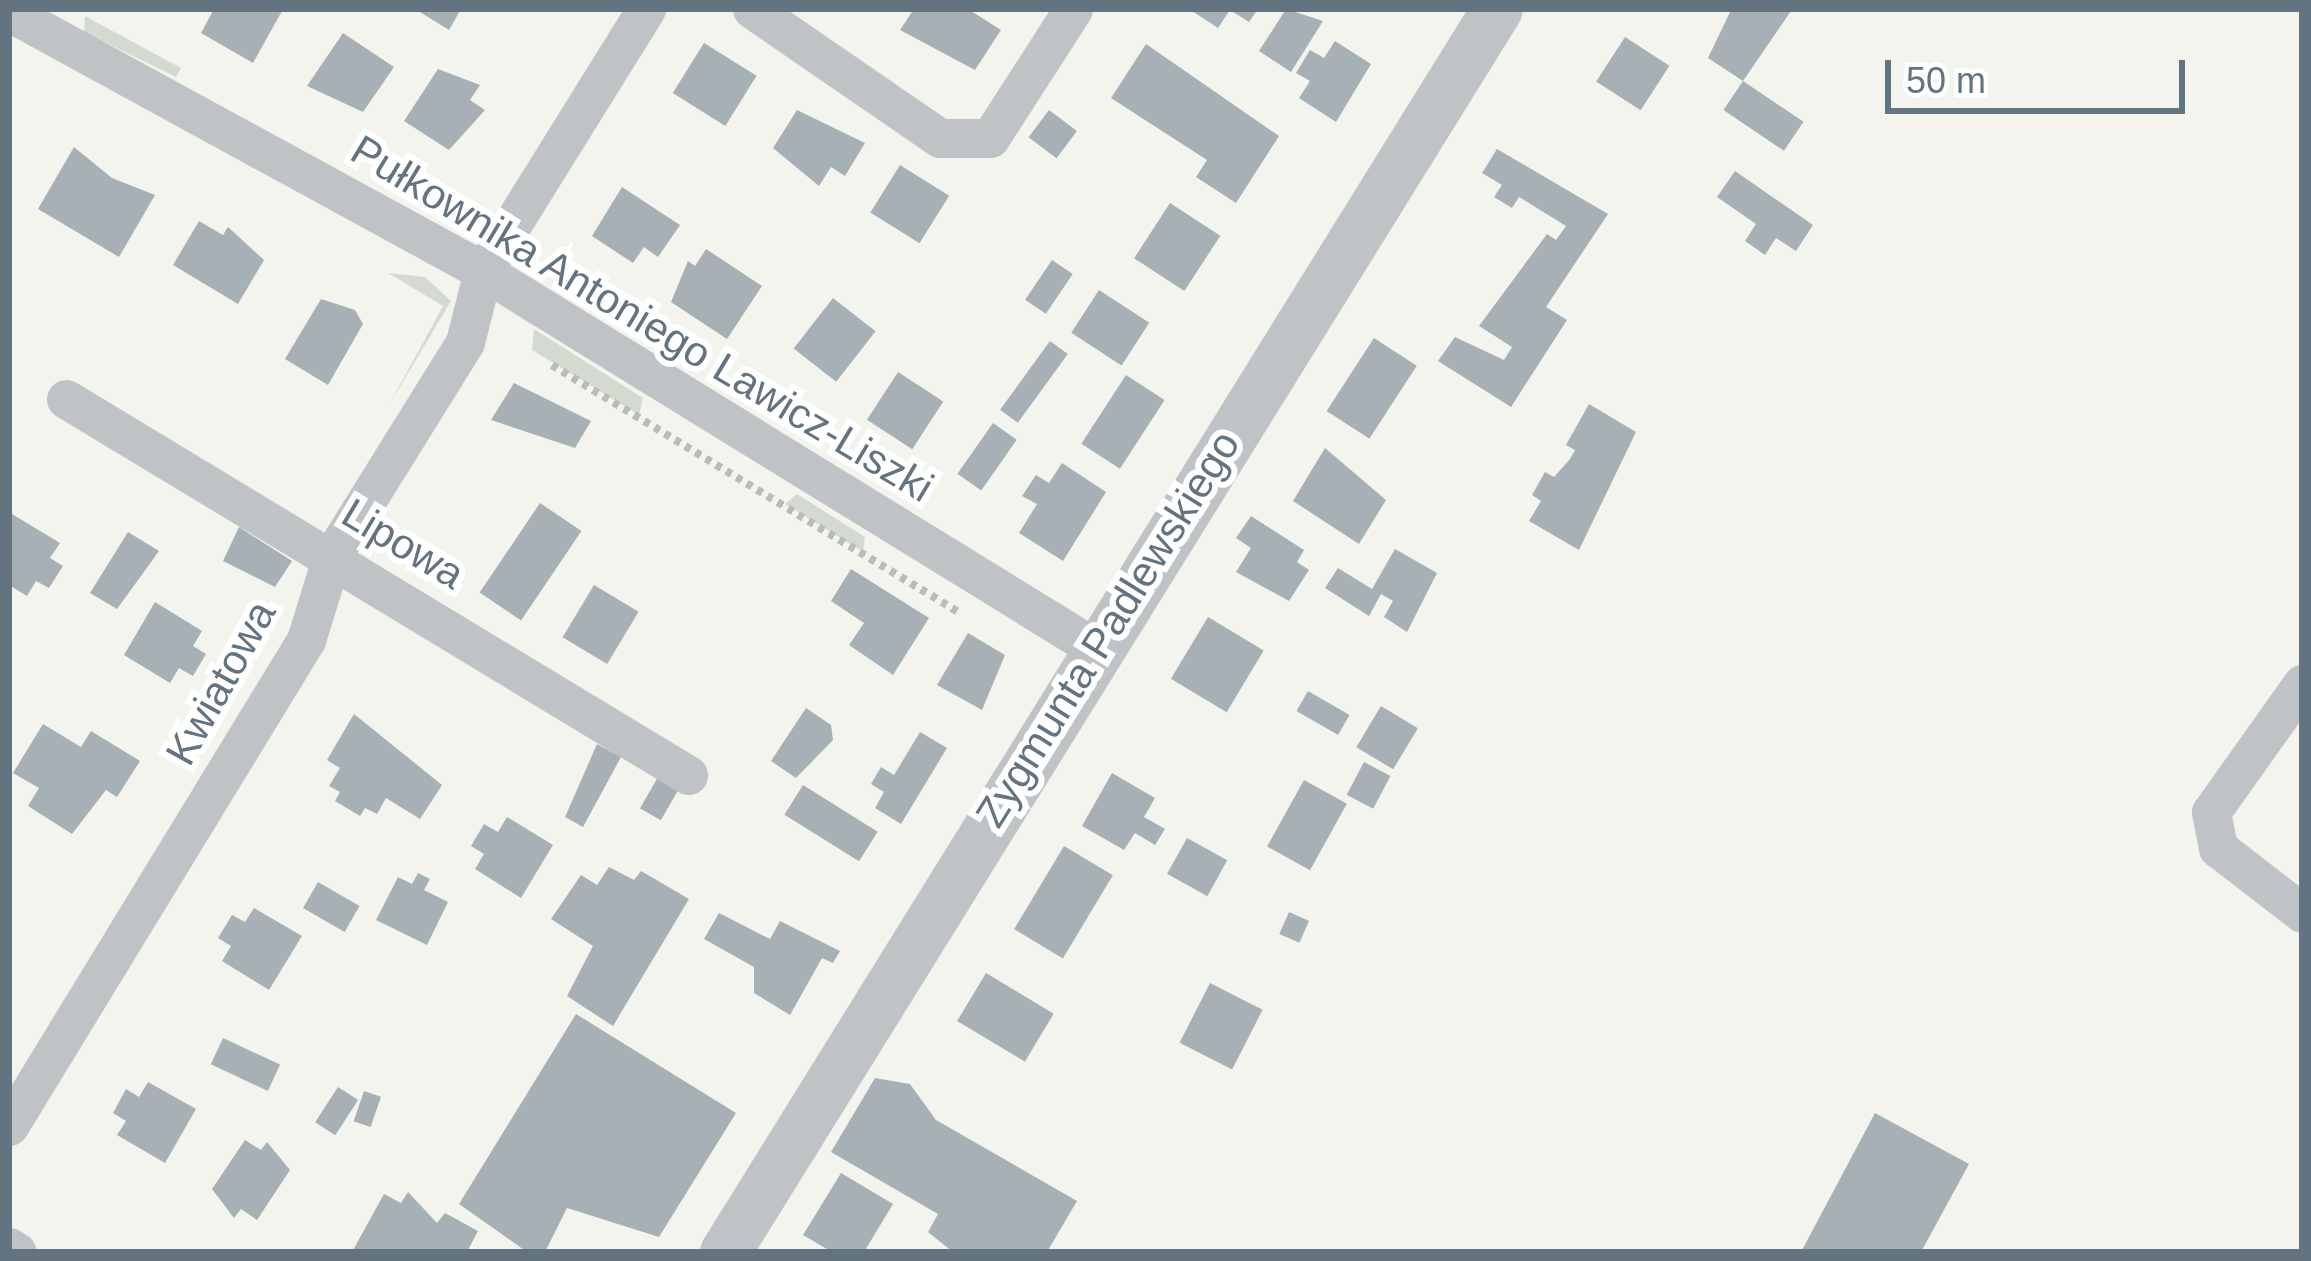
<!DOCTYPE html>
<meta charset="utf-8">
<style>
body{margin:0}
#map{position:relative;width:2311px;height:1261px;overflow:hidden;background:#f4f4ef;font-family:Helvetica,sans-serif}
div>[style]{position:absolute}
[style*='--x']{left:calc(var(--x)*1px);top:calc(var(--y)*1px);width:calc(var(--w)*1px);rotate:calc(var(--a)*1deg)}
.green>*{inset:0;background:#d5dad1}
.building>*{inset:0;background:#a7b0b4;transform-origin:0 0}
.path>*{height:8px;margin-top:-4px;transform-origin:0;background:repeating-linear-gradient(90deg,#b9bbbd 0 6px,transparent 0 12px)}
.minor>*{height:39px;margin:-19.5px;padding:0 19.5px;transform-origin:19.5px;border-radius:19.5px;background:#bfc3c6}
.tertiary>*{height:51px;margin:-25.5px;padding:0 25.5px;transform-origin:25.5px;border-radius:25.5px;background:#bfc3c6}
span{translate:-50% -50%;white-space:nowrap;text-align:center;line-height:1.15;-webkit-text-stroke:12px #fff;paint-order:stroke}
.street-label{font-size:42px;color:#637480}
.frame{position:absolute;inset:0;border:12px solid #637480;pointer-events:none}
.scale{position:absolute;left:1885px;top:60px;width:300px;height:54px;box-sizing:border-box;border:6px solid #637480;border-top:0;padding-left:15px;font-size:36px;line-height:42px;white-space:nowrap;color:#637480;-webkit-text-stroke:9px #fff;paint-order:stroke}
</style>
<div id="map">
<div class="green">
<i style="clip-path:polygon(85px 16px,181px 68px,176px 77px,84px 32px)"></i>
<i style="clip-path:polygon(388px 273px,425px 277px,451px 301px,388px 407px,443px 306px)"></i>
<i style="clip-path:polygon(534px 329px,643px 398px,639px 415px,532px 350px)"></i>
<i style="clip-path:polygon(797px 494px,865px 537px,863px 552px,785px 504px)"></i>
</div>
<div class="building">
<i style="clip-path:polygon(214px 9px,277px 9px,282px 11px,253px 63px,201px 33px)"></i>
<i style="clip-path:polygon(415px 9px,461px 9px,449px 30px)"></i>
<i style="clip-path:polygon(914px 9px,968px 9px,1001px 30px,975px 70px,900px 30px)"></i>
<i style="clip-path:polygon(1189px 9px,1258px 9px,1249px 22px,1230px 10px,1218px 28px)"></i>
<i style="clip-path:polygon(1286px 9px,1323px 21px,1291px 72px,1259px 51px)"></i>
<i style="clip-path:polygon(1742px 9px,1791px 11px,1743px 81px,1708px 58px,1731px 10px)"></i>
<i style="clip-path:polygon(343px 33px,394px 67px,363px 112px,307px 86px)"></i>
<i style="left:1625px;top:37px;width:53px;height:53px;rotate:33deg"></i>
<i style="clip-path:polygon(1335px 41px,1371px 64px,1336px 122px,1299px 98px,1310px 81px,1296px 73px,1310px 50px,1324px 58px)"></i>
<i style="left:704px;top:43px;width:62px;height:59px;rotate:32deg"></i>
<i style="clip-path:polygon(1146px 44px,1279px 136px,1236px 203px,1196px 177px,1207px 160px,1111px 98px)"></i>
<i style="clip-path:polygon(438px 69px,480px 85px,470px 100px,485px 110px,449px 150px,404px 121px)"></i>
<i style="left:1743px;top:81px;width:73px;height:35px;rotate:34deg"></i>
<i style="clip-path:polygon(797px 110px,865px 143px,845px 176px,831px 167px,819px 186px,773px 148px)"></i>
<i style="left:1049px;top:110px;width:35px;height:34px;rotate:37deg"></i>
<i style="clip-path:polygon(74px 147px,112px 178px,155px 195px,119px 257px,38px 209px)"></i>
<i style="clip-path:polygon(1497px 149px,1608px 214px,1546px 307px,1567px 320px,1511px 407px,1438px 361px,1455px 337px,1504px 360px,1512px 347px,1479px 326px,1547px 234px,1556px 240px,1566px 226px,1519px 197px,1512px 208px,1494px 197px,1502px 185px,1482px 173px)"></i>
<i style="left:900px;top:165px;width:58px;height:56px;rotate:32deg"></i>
<i style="clip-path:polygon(1735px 171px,1813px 225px,1796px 251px,1776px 238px,1765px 255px,1745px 241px,1756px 224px,1717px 197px)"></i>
<i style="clip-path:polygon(622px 187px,680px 225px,658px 257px,644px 247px,633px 263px,592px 236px)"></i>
<i style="left:1170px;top:203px;width:60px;height:66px;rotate:33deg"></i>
<i style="clip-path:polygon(199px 221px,223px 235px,228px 227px,264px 260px,238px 304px,173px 265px)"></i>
<i style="clip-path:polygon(706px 249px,762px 286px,727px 339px,671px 302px,688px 261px,695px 266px)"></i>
<i style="left:1052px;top:260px;width:25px;height:48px;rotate:34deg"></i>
<i style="left:1099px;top:290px;width:60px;height:51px;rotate:33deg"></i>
<i style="left:833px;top:298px;width:54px;height:64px;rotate:38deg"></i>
<i style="clip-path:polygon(321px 299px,355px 310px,363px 324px,328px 385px,285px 359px)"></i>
<i style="left:1374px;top:338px;width:51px;height:87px;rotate:33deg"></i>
<i style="left:1050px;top:341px;width:22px;height:85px;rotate:36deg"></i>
<i style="left:898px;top:372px;width:54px;height:57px;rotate:33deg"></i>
<i style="left:1126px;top:375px;width:46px;height:82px;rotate:33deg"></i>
<i style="clip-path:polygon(514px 383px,591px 421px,575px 448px,491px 420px)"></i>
<i style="clip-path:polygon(1589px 404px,1636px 432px,1579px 550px,1529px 521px,1541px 501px,1532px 495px,1545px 472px,1554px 477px,1570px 459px,1575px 450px,1566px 445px)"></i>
<i style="left:993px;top:423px;width:29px;height:62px;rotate:35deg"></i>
<i style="clip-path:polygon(1325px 448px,1386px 500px,1359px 544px,1293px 501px)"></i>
<i style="clip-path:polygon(1062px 463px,1106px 492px,1063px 561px,1019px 533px,1037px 504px,1022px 496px,1036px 475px,1049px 483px)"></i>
<i style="left:540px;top:503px;width:50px;height:108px;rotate:34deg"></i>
<i style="clip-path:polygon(12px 514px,60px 543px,50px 558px,63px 566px,49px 588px,36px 581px,27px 596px,9px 585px)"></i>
<i style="clip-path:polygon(1251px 516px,1304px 550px,1297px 562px,1309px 570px,1289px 601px,1236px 572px,1251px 548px,1236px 538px)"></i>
<i style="clip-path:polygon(239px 527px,292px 561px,275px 587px,223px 561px)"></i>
<i style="clip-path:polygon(128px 532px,159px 551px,117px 609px,90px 593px)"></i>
<i style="clip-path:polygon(1395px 549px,1437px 573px,1407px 632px,1384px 617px,1393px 601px,1381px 594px,1369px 616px,1325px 588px,1338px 568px,1372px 589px)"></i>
<i style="clip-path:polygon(851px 569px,929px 618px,893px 675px,849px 645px,864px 623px,831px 601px)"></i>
<i style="left:594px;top:585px;width:52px;height:61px;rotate:31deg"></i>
<i style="clip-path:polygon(155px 602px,202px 631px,193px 646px,206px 654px,193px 676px,179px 668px,170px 683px,124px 655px)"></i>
<i style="left:1208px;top:617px;width:65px;height:72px;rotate:31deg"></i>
<i style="clip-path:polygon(968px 633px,1005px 655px,982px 710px,937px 685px)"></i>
<i style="left:1308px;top:691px;width:48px;height:23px;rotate:30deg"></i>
<i style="left:1381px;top:706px;width:43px;height:48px;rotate:31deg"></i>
<i style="clip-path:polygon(806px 708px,831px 725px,833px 740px,796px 778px,771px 761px)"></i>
<i style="clip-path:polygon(354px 714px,442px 785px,420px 819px,386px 798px,377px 814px,365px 808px,360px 816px,335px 801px,340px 792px,329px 786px,340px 768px,327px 760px)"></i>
<i style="clip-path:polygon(43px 724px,81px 747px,91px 731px,140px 761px,117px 797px,106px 790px,72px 834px,28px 806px,39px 788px,13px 773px)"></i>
<i style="clip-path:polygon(920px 732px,947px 748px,901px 824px,875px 808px,884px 792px,871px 784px,881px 767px,894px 775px)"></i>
<i style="clip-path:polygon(597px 744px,621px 757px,583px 827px,565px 817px)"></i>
<i style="left:1364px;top:762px;width:30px;height:37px;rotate:28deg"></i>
<i style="clip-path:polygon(1112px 773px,1155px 798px,1144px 817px,1165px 829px,1155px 845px,1135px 833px,1124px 850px,1082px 826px)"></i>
<i style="left:658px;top:777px;width:24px;height:36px;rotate:30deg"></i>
<i style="left:1304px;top:780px;width:49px;height:76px;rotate:29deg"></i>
<i style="left:803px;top:785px;width:88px;height:35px;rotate:32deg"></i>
<i style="clip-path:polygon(507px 817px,553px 845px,521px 898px,475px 869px,484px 854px,471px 846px,484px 824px,498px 832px)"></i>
<i style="left:1187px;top:838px;width:46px;height:41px;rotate:29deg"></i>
<i style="left:1064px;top:846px;width:57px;height:97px;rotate:31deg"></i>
<i style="clip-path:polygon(609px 867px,634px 880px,641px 871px,689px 899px,613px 1026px,567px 996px,593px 946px,551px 919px,581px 875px,597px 885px)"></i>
<i style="clip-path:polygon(418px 873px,430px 879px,424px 890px,448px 902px,427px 945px,376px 920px,398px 877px,412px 884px)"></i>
<i style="left:318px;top:882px;width:48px;height:30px;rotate:30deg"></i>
<i style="clip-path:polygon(254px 908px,302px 936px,269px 990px,222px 961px,231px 946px,218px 938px,232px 915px,245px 922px)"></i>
<i style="left:1289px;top:912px;width:22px;height:24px;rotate:24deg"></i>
<i style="clip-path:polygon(719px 913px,770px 939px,780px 921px,840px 951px,833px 963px,822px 958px,790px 1015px,754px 993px,754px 967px,704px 939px)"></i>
<i style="left:986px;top:973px;width:79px;height:56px;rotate:31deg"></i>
<i style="left:1210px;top:983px;width:59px;height:67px;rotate:27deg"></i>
<i style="clip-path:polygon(576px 1014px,736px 1113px,659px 1237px,567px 1208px,545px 1252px,527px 1252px,459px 1204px)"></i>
<i style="left:223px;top:1038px;width:63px;height:29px;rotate:25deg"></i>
<i style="clip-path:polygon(875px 1078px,910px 1084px,936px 1120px,1077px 1201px,1047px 1252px,953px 1252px,928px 1232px,938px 1214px,831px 1152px)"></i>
<i style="clip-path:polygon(148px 1082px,196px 1109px,165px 1163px,117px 1135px,126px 1121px,113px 1113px,126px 1089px,139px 1097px)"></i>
<i style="left:338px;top:1087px;width:24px;height:42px;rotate:33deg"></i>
<i style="left:364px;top:1091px;width:18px;height:32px;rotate:19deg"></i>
<i style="clip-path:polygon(1875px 1113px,1969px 1164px,1921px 1252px,1801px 1252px)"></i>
<i style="clip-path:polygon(245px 1140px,261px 1150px,267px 1142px,290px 1170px,257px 1220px,241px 1209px,234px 1218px,212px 1189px)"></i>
<i style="clip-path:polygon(841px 1173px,893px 1204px,864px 1252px,832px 1252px,803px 1235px)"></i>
<i style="clip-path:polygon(408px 1192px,437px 1223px,445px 1213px,478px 1231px,467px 1252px,352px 1252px,384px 1194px,401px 1203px)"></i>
</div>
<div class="path">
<i style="--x:552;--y:365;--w:476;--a:31.3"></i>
</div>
<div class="minor">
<i style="--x:752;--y:9;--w:228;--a:34.5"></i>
<i style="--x:940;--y:138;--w:50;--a:0"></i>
<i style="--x:990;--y:138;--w:153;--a:-57.2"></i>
<i style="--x:9;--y:12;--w:540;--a:28.65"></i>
<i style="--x:483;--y:271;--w:719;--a:31.63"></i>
<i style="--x:66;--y:399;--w:727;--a:31.15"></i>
<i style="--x:2302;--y:684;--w:157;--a:125.4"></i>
<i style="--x:2211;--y:812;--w:37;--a:79"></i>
<i style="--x:2218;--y:848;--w:106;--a:37.7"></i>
<i style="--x:9;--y:1126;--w:570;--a:-58.57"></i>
<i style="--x:306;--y:640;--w:88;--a:-72.8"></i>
<i style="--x:332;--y:556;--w:252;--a:-58.1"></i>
<i style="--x:465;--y:342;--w:73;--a:-75.8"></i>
<i style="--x:483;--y:271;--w:309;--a:-58.1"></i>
<i style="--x:9;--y:1247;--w:9;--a:32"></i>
</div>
<div class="tertiary">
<i style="--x:725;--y:1252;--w:1463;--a:-58.16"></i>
</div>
<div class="street-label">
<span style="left:642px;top:319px;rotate:31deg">Pułkownika Antoniego Lawicz-Liszki</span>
<span style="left:403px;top:544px;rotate:31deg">Lipowa</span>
<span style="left:1108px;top:629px;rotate:-58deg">Zygmunta Padlewskiego</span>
<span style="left:221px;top:683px;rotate:-61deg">Kwiatowa</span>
</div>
<div class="frame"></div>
<div class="scale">50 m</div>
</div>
